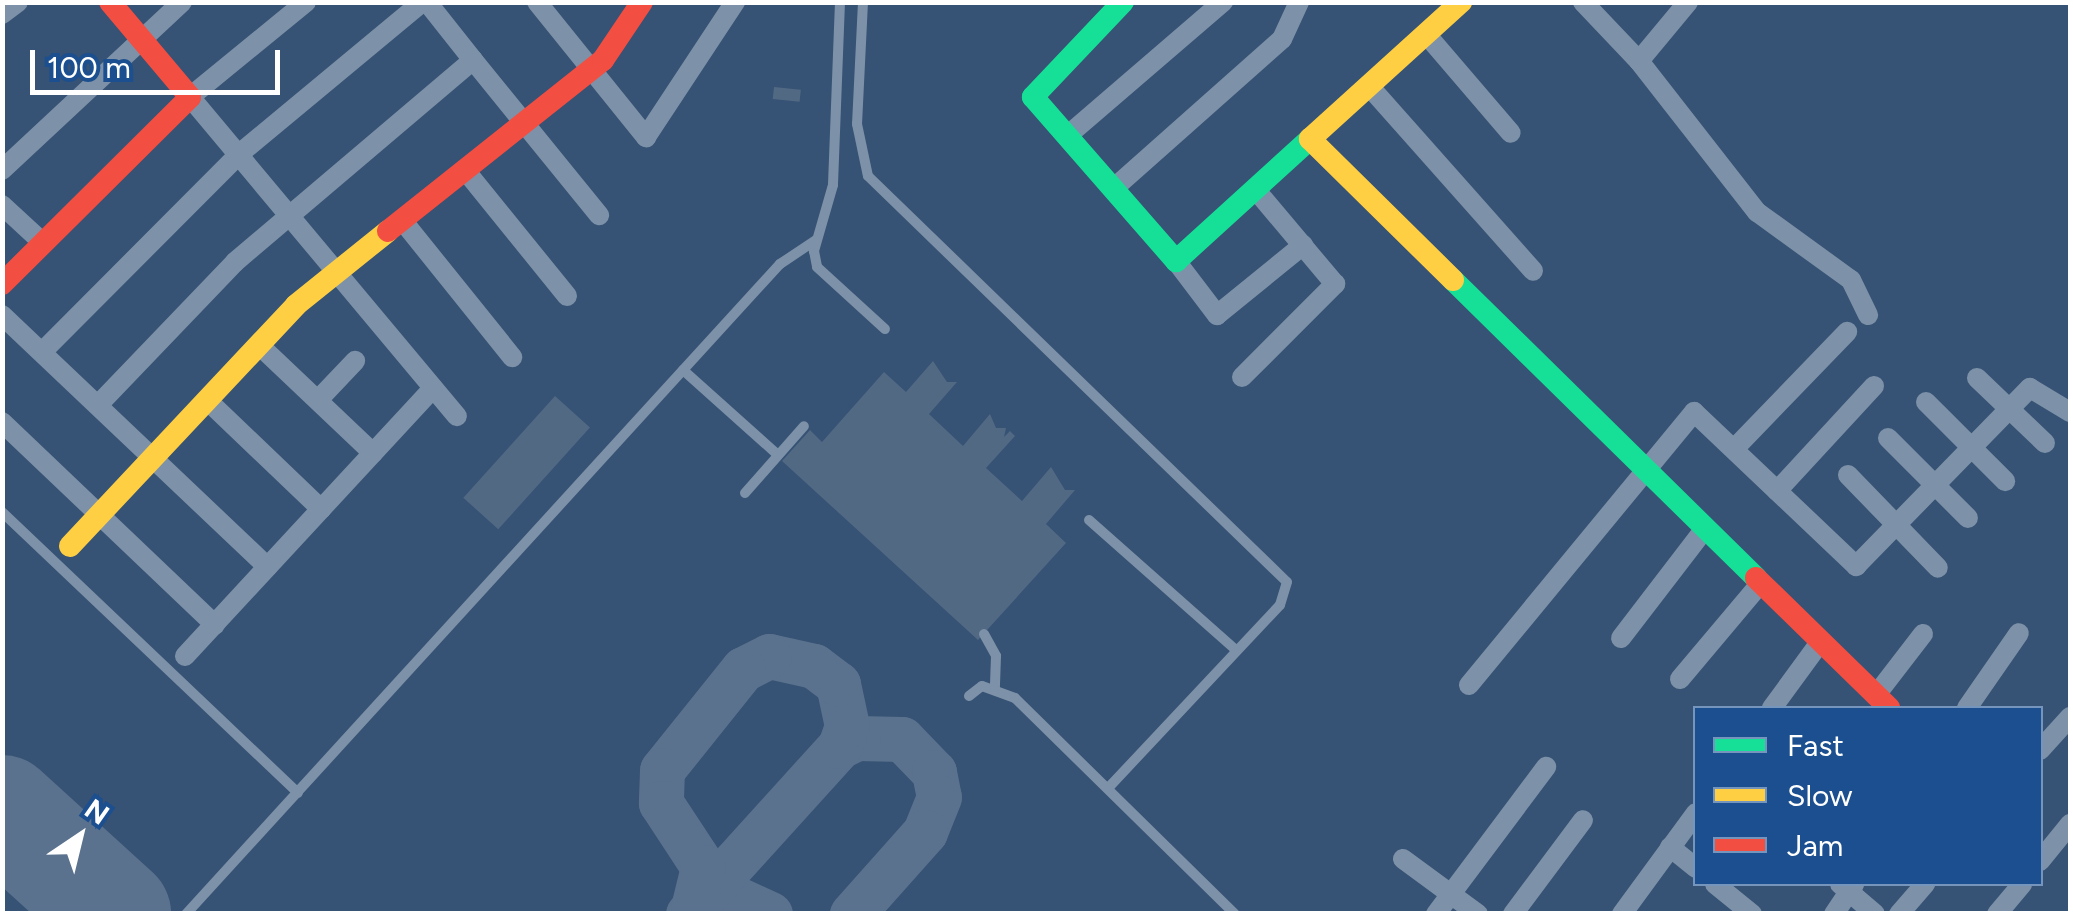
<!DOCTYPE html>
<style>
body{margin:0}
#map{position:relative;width:2073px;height:916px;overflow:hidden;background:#365274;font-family:Figtree,sans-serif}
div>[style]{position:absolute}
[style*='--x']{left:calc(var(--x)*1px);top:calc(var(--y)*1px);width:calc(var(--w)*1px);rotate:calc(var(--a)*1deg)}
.taxiway>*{height:45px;margin:-22.5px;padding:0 22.5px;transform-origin:22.5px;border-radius:22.5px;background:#5a728e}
.runway>*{height:112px;margin:-56px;padding:0 56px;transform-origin:56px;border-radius:56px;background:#5a728e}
.building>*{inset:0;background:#526984;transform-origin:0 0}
.lane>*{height:10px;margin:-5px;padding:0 5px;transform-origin:5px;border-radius:5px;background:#7d92a8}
.street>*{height:20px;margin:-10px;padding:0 10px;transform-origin:10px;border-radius:10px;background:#7d92a8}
.fast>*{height:22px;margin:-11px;padding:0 11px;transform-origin:11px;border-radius:11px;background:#16e098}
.slow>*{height:22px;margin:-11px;padding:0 11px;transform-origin:11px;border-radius:11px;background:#ffcf43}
.jam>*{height:22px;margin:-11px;padding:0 11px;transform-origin:11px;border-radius:11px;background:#f24e42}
span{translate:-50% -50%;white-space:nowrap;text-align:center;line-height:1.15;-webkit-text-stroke:8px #1b4f8f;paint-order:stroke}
.frame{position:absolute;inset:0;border:5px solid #fff;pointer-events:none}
.legend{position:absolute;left:1693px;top:706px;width:350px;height:180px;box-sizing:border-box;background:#1b4f8f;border:2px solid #7695bc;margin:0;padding:12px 18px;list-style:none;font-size:30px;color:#fff}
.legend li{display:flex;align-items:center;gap:20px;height:50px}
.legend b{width:50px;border:2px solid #7695bc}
.north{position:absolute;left:30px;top:786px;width:100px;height:100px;-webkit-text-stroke:8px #1b4f8f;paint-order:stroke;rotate:35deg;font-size:28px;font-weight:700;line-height:40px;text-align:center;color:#fff}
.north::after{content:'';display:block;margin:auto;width:35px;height:45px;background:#fff;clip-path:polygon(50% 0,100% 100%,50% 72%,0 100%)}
.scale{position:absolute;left:30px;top:50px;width:250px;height:45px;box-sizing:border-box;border:5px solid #fff;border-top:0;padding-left:12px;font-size:30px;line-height:35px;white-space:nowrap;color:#fff;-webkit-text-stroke:8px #1b4f8f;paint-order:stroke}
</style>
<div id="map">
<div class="taxiway">
<i style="--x:840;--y:746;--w:19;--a:-25"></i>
<i style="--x:857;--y:738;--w:45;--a:1.3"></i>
<i style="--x:902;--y:739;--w:46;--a:45.9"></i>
<i style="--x:934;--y:772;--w:25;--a:79"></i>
<i style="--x:939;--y:797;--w:38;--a:112"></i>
<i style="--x:925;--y:832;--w:110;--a:131.7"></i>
<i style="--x:693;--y:908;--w:40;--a:-18"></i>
<i style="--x:731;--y:896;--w:43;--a:24.8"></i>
<i style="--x:688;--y:914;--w:8;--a:-50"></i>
<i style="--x:693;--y:908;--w:219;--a:-47.8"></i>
<i style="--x:840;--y:746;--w:21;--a:-71"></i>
<i style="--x:847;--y:726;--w:43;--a:-102.1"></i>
<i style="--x:838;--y:684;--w:30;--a:-143"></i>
<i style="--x:814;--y:666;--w:46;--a:-167.5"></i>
<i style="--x:769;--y:656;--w:29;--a:153"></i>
<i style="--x:743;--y:669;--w:129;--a:128.7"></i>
<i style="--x:662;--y:770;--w:33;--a:92"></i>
<i style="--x:661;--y:803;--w:77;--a:56.7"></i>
<i style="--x:703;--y:867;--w:42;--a:103.7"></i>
</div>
<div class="runway">
<i style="--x:2;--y:811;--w:153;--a:42.3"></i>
</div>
<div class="building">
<i style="left:774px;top:87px;width:27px;height:12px;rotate:6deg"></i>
<i style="clip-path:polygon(933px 361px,947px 382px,957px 382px,929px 414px,963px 446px,990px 414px,996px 428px,1006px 428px,1004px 437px,1010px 431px,1015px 436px,986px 468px,1022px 501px,1051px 467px,1065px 490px,1075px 490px,1046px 524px,1066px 543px,978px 640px,782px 461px,810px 430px,822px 442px,884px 372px,906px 392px)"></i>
<i style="left:555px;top:396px;width:47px;height:137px;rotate:42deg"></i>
</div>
<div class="lane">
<i style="--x:840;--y:2;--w:183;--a:92.2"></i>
<i style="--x:833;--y:185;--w:69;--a:106.1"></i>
<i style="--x:814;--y:251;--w:16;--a:79"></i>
<i style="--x:817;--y:267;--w:92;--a:42.4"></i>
<i style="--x:863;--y:2;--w:122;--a:92.8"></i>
<i style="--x:857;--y:124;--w:53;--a:78.1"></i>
<i style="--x:868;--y:176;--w:583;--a:44.1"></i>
<i style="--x:1287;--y:582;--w:24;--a:107"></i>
<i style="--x:1280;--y:605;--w:250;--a:133.2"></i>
<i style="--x:683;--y:370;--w:127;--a:41.8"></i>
<i style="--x:745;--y:493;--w:89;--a:-48.6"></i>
<i style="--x:2;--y:512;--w:408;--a:43.5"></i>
<i style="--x:1089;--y:520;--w:196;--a:41.5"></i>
<i style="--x:984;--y:634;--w:25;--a:61"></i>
<i style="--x:996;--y:656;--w:31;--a:92"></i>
<i style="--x:969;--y:696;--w:16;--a:-38"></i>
<i style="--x:982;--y:686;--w:35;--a:20"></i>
<i style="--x:1015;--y:698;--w:308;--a:44.5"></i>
<i style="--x:186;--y:914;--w:881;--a:-47.58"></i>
<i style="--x:780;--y:264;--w:43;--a:-33.7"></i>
</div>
<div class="street">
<i style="--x:306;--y:2;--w:150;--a:140.7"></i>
<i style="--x:190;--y:97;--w:416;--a:50.1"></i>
<i style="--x:427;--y:2;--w:74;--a:51.6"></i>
<i style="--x:537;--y:2;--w:174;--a:51.1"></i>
<i style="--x:646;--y:137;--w:162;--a:-56.6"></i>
<i style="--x:1583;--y:2;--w:81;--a:46.5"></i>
<i style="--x:1639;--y:61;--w:77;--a:-50.3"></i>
<i style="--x:2;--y:14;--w:20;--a:-37"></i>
<i style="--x:1426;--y:34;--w:130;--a:49.4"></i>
<i style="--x:1639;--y:61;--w:192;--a:52"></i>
<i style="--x:1757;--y:212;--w:116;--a:35.9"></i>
<i style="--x:1851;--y:280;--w:39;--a:64"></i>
<i style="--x:1369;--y:86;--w:247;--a:48.4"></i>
<i style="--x:1067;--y:136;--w:206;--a:-40.7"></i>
<i style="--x:2;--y:170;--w:246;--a:-43"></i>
<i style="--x:465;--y:170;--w:162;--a:51"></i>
<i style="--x:1113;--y:189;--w:226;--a:-41.6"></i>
<i style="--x:1282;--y:39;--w:41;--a:-65.3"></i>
<i style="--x:2;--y:205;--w:54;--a:42.8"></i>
<i style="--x:402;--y:220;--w:176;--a:51.2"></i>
<i style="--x:1176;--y:261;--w:68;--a:52.8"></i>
<i style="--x:1217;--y:315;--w:111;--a:-39.1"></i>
<i style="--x:2;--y:315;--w:366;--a:43.5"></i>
<i style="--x:259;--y:345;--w:157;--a:43.5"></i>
<i style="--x:42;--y:352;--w:278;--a:-45.1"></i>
<i style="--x:238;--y:155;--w:239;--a:-39.7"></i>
<i style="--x:1242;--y:377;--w:132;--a:-45"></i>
<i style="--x:1335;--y:284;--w:124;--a:-130.1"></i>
<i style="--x:1977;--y:378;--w:94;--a:43.7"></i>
<i style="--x:207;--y:400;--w:158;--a:43.7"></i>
<i style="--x:318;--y:400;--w:54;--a:-46.5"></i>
<i style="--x:1926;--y:402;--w:112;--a:45"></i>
<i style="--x:98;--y:405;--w:198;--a:-46.2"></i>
<i style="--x:235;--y:262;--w:312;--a:-40.3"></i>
<i style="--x:473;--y:60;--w:200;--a:50.9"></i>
<i style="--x:2;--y:422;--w:294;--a:43.6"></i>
<i style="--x:1888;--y:438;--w:113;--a:45"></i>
<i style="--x:1734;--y:449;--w:163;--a:-46"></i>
<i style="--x:1848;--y:475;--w:129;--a:45.9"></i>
<i style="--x:1777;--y:491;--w:143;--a:-47.3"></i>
<i style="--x:1621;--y:638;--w:135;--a:-52.5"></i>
<i style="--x:185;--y:656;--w:365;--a:-47.2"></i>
<i style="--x:1680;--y:679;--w:124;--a:-49.9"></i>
<i style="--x:1469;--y:685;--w:354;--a:-50.5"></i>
<i style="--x:1694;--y:412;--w:224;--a:43.5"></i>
<i style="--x:1856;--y:566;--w:249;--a:-45.7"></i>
<i style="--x:2030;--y:388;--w:47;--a:31"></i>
<i style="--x:1876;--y:695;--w:77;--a:-52.4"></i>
<i style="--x:1772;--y:708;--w:83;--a:-53.8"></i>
<i style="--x:1967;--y:708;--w:91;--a:-55.3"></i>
<i style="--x:2040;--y:750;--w:45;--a:-47.7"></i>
<i style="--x:1670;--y:847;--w:33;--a:39"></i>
<i style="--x:1403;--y:859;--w:93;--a:36.3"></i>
<i style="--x:2040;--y:861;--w:48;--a:-51"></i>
<i style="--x:1715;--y:884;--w:48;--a:39"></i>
<i style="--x:1840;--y:884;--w:46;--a:40.6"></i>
<i style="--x:1436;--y:914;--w:184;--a:-53.2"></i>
<i style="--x:1513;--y:914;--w:117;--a:-53.3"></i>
<i style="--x:1622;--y:914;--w:125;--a:-53.8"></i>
<i style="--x:1834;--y:914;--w:36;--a:-56"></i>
<i style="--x:1899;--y:914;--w:40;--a:-49"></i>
<i style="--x:1997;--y:914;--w:39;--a:-50"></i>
</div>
<div class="fast">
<i style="--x:1123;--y:2;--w:131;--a:133.5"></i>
<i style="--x:1033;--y:97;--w:218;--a:48.9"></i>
<i style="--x:1176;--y:261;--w:181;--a:-42.3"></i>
<i style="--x:1453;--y:280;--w:425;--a:44.5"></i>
</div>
<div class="slow">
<i style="--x:1453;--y:280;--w:201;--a:-135.4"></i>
<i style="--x:1310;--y:139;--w:204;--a:-42.2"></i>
<i style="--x:70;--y:546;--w:330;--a:-46.8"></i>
<i style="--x:296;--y:305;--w:118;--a:-38.8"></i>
</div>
<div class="jam">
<i style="--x:388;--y:231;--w:275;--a:-38.5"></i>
<i style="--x:603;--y:60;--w:70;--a:-56.1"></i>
<i style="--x:2;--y:284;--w:265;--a:-44.8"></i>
<i style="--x:190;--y:97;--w:124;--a:-130.1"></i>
<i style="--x:1756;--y:578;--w:186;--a:44.3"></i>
</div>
<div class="frame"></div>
<ul class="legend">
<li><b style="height:12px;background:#16e098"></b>Fast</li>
<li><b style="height:12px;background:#ffcf43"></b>Slow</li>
<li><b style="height:12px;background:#f24e42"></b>Jam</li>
</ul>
<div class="north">N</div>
<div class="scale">100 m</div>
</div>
